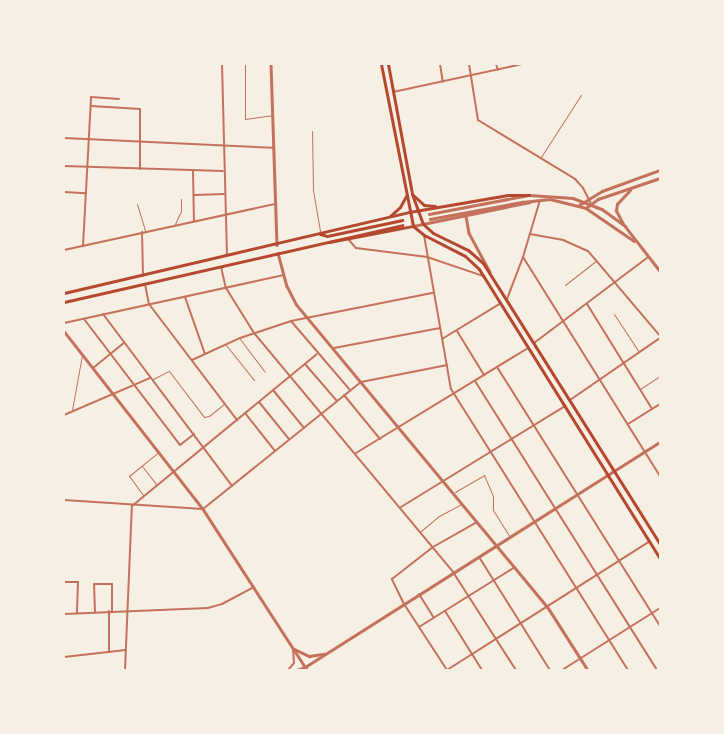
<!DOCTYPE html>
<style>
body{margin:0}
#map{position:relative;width:724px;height:734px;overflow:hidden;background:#f6efe4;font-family:"Varela Round",sans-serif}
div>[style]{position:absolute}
.service>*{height:1px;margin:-0.5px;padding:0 0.5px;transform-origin:0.5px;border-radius:0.5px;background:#c5725c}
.minor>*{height:2px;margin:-1px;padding:0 1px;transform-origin:1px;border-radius:1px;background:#c5725c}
.tertiary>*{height:2.5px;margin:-1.25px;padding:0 1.25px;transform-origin:1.25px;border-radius:1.25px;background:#c5725c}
.primary>*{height:3px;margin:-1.5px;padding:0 1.5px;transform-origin:1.5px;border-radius:1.5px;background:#b5482f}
span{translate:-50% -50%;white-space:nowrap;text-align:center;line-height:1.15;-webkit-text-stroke:4px #f6efe4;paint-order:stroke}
.frame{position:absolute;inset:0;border:65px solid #f6efe4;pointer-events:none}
</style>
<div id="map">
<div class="service">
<div style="left:245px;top:64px;width:55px;rotate:90deg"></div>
<div style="left:245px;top:119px;width:27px;rotate:-8deg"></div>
<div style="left:312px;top:131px;width:59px;rotate:89deg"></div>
<div style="left:313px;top:190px;width:42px;rotate:80.3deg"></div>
<div style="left:541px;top:157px;width:74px;rotate:-57.2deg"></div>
<div style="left:137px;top:204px;width:28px;rotate:73deg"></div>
<div style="left:175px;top:224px;width:14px;rotate:-65deg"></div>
<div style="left:181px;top:211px;width:12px;rotate:-90deg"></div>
<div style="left:565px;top:285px;width:39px;rotate:-38deg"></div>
<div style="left:614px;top:314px;width:45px;rotate:56.7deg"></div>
<div style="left:240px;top:339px;width:41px;rotate:52.9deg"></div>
<div style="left:226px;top:345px;width:45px;rotate:51.3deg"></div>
<div style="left:153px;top:379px;width:18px;rotate:-27deg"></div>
<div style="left:169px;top:371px;width:58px;rotate:52.7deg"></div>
<div style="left:204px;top:417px;width:5px;rotate:-11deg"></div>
<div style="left:209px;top:416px;width:19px;rotate:-39deg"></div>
<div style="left:640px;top:389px;width:24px;rotate:-33deg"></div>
<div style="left:72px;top:410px;width:56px;rotate:-79.7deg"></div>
<div style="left:142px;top:466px;width:24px;rotate:52deg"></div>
<div style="left:455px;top:492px;width:34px;rotate:-30deg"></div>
<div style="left:484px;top:475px;width:23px;rotate:67deg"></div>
<div style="left:493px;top:496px;width:14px;rotate:90deg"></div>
<div style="left:493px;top:510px;width:31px;rotate:58deg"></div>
<div style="left:143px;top:495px;width:24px;rotate:-126deg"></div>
<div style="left:129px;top:476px;width:36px;rotate:-39deg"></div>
<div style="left:421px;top:531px;width:23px;rotate:-40deg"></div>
<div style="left:439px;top:516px;width:26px;rotate:-28deg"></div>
</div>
<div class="minor">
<div style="left:222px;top:64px;width:192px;rotate:88.5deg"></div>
<div style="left:440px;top:64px;width:18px;rotate:81deg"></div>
<div style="left:469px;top:64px;width:57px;rotate:80.9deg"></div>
<div style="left:478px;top:120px;width:114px;rotate:31.3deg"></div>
<div style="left:575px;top:179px;width:12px;rotate:48deg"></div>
<div style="left:583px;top:188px;width:18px;rotate:63deg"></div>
<div style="left:496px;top:64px;width:6px;rotate:72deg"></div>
<div style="left:393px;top:92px;width:133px;rotate:-12.2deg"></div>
<div style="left:91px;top:106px;width:49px;rotate:3.5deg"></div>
<div style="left:140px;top:109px;width:60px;rotate:90deg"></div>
<div style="left:64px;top:138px;width:209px;rotate:2.7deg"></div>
<div style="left:64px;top:166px;width:159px;rotate:1.8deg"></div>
<div style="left:193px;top:171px;width:50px;rotate:88.9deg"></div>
<div style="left:64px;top:192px;width:22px;rotate:3deg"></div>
<div style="left:194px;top:195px;width:30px;rotate:-2deg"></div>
<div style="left:142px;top:232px;width:44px;rotate:88.7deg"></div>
<div style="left:530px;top:234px;width:34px;rotate:10deg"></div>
<div style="left:563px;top:240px;width:27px;rotate:24deg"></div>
<div style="left:588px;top:251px;width:111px;rotate:49.7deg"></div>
<div style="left:424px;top:235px;width:156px;rotate:80.1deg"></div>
<div style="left:451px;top:389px;width:332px;rotate:57.8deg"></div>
<div style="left:349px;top:240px;width:11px;rotate:49deg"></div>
<div style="left:356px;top:248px;width:72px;rotate:7.2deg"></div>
<div style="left:427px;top:257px;width:59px;rotate:18.7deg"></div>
<div style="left:83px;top:246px;width:149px;rotate:-86.9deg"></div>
<div style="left:91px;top:97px;width:28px;rotate:4deg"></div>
<div style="left:64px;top:250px;width:216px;rotate:-12.3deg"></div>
<div style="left:523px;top:257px;width:258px;rotate:58deg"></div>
<div style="left:221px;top:267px;width:22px;rotate:77deg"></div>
<div style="left:226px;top:288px;width:53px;rotate:58.1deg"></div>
<div style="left:254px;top:333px;width:311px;rotate:50.2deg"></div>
<div style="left:453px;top:572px;width:117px;rotate:57.3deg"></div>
<div style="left:145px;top:284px;width:20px;rotate:79deg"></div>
<div style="left:149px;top:304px;width:146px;rotate:52.8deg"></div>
<div style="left:185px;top:297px;width:60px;rotate:70.7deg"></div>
<div style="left:507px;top:299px;width:45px;rotate:-69.1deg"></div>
<div style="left:523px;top:257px;width:59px;rotate:-73.4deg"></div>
<div style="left:587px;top:304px;width:123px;rotate:58.2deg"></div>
<div style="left:103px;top:314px;width:215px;rotate:53.1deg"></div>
<div style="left:84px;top:319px;width:158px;rotate:52.7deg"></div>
<div style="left:180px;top:445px;width:18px;rotate:-38deg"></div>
<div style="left:291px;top:321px;width:91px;rotate:49.5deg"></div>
<div style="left:64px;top:323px;width:225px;rotate:-12.3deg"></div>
<div style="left:457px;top:331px;width:52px;rotate:58.5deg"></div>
<div style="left:442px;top:339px;width:69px;rotate:-31.4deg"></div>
<div style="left:534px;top:343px;width:143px;rotate:-37deg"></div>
<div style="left:334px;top:348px;width:108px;rotate:-10.7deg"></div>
<div style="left:192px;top:360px;width:53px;rotate:-24.6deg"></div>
<div style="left:240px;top:338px;width:54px;rotate:-18.4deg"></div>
<div style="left:291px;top:321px;width:145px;rotate:-11.2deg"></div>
<div style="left:305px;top:364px;width:49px;rotate:49.1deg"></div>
<div style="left:497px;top:367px;width:306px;rotate:57.8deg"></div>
<div style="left:93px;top:368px;width:40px;rotate:-39deg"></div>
<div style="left:475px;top:381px;width:342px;rotate:57.8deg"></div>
<div style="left:273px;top:390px;width:49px;rotate:50.8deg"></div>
<div style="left:344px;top:395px;width:57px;rotate:50.7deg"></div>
<div style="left:570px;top:400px;width:109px;rotate:-34.6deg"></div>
<div style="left:259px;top:402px;width:48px;rotate:51deg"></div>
<div style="left:245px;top:413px;width:48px;rotate:51.7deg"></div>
<div style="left:64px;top:415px;width:94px;rotate:-23.3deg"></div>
<div style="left:628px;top:424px;width:38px;rotate:-32deg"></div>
<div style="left:356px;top:453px;width:202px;rotate:-31.4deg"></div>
<div style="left:64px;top:500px;width:139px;rotate:3.7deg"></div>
<div style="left:203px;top:509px;width:203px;rotate:-38.8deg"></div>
<div style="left:361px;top:382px;width:88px;rotate:-11.2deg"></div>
<div style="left:401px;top:507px;width:193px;rotate:-31.6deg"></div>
<div style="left:479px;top:557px;width:133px;rotate:57.9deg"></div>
<div style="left:64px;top:582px;width:14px"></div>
<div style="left:78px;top:582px;width:31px;rotate:92deg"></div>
<div style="left:419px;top:594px;width:28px;rotate:58deg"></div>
<div style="left:445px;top:611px;width:70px;rotate:57.9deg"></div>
<div style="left:95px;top:612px;width:28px;rotate:-92deg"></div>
<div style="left:94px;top:584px;width:18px"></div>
<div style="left:112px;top:584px;width:27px;rotate:90deg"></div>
<div style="left:64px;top:614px;width:144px;rotate:-2.4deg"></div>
<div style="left:208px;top:608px;width:15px;rotate:-16deg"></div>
<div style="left:222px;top:604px;width:36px;rotate:-28deg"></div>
<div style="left:419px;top:627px;width:113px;rotate:-32deg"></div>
<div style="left:109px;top:652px;width:41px;rotate:-90deg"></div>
<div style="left:64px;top:657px;width:62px;rotate:-6.4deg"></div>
<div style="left:125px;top:670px;width:164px;rotate:-87.6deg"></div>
<div style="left:132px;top:506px;width:239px;rotate:-39.4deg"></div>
<div style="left:288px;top:670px;width:9px;rotate:-49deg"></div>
<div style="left:294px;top:663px;width:14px;rotate:-94deg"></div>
<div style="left:447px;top:670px;width:239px;rotate:-32.4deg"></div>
<div style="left:447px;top:670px;width:79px;rotate:-123.1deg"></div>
<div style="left:404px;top:604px;width:28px;rotate:-116deg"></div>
<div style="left:392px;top:579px;width:52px;rotate:-38deg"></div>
<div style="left:433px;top:547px;width:51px;rotate:-29.6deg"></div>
<div style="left:562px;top:670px;width:116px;rotate:-32.3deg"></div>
</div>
<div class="tertiary">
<div style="left:271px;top:64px;width:181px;rotate:88.1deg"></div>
<div style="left:579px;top:205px;width:27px;rotate:-31deg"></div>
<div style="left:602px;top:191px;width:62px;rotate:-19.9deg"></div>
<div style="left:586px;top:208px;width:15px;rotate:-37deg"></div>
<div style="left:598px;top:199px;width:65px;rotate:-18.7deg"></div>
<div style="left:429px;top:214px;width:102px;rotate:-10.8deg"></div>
<div style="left:529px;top:195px;width:44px;rotate:3.9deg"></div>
<div style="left:573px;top:198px;width:31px;rotate:21deg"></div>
<div style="left:602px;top:209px;width:29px;rotate:36deg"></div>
<div style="left:625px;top:226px;width:57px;rotate:52.1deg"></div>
<div style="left:466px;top:216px;width:17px;rotate:80deg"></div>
<div style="left:469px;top:233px;width:44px;rotate:61.7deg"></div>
<div style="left:430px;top:219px;width:94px;rotate:-10.5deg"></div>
<div style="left:522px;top:202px;width:28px;rotate:-6deg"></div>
<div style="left:550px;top:199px;width:37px;rotate:14deg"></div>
<div style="left:586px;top:208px;width:58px;rotate:34.5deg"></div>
<div style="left:623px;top:224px;width:15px;rotate:-118deg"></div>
<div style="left:616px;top:211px;width:7px;rotate:-82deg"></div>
<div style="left:617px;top:204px;width:19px;rotate:-47deg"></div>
<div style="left:413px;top:226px;width:119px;rotate:-11.6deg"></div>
<div style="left:278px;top:253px;width:34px;rotate:75deg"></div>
<div style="left:287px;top:286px;width:20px;rotate:63deg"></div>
<div style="left:296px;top:304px;width:393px;rotate:50.3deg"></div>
<div style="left:547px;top:606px;width:76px;rotate:57.4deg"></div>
<div style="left:64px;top:331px;width:226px;rotate:52deg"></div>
<div style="left:203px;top:509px;width:192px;rotate:57.1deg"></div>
<div style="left:294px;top:649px;width:17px;rotate:25deg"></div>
<div style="left:309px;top:656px;width:15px;rotate:-8deg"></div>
<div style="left:297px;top:670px;width:9px;rotate:-21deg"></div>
<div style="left:305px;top:667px;width:420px;rotate:-32.4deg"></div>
</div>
<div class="primary">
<div style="left:381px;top:64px;width:165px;rotate:78.8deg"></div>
<div style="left:413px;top:226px;width:14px;rotate:39deg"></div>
<div style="left:424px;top:235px;width:46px;rotate:27.1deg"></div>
<div style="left:465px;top:256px;width:19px;rotate:43deg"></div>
<div style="left:479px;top:269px;width:342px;rotate:58deg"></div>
<div style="left:388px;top:64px;width:132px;rotate:79.5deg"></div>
<div style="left:412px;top:194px;width:32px;rotate:70deg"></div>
<div style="left:423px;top:224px;width:13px;rotate:42deg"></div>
<div style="left:433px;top:233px;width:39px;rotate:26deg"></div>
<div style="left:468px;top:250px;width:20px;rotate:41deg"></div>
<div style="left:483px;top:263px;width:332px;rotate:57.8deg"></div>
<div style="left:413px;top:195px;width:15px;rotate:42deg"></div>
<div style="left:424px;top:205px;width:11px;rotate:5deg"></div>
<div style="left:390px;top:216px;width:13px;rotate:-42deg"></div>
<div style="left:400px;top:207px;width:13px;rotate:-61deg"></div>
<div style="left:320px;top:234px;width:7px;rotate:16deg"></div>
<div style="left:327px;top:236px;width:77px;rotate:-12deg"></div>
<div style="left:329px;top:242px;width:86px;rotate:-10.8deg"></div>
<div style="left:64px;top:293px;width:354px;rotate:-13.2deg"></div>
<div style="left:409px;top:212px;width:99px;rotate:-9.8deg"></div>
<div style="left:507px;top:195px;width:22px"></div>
<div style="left:64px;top:302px;width:347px;rotate:-12.8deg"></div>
</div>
<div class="frame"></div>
</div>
